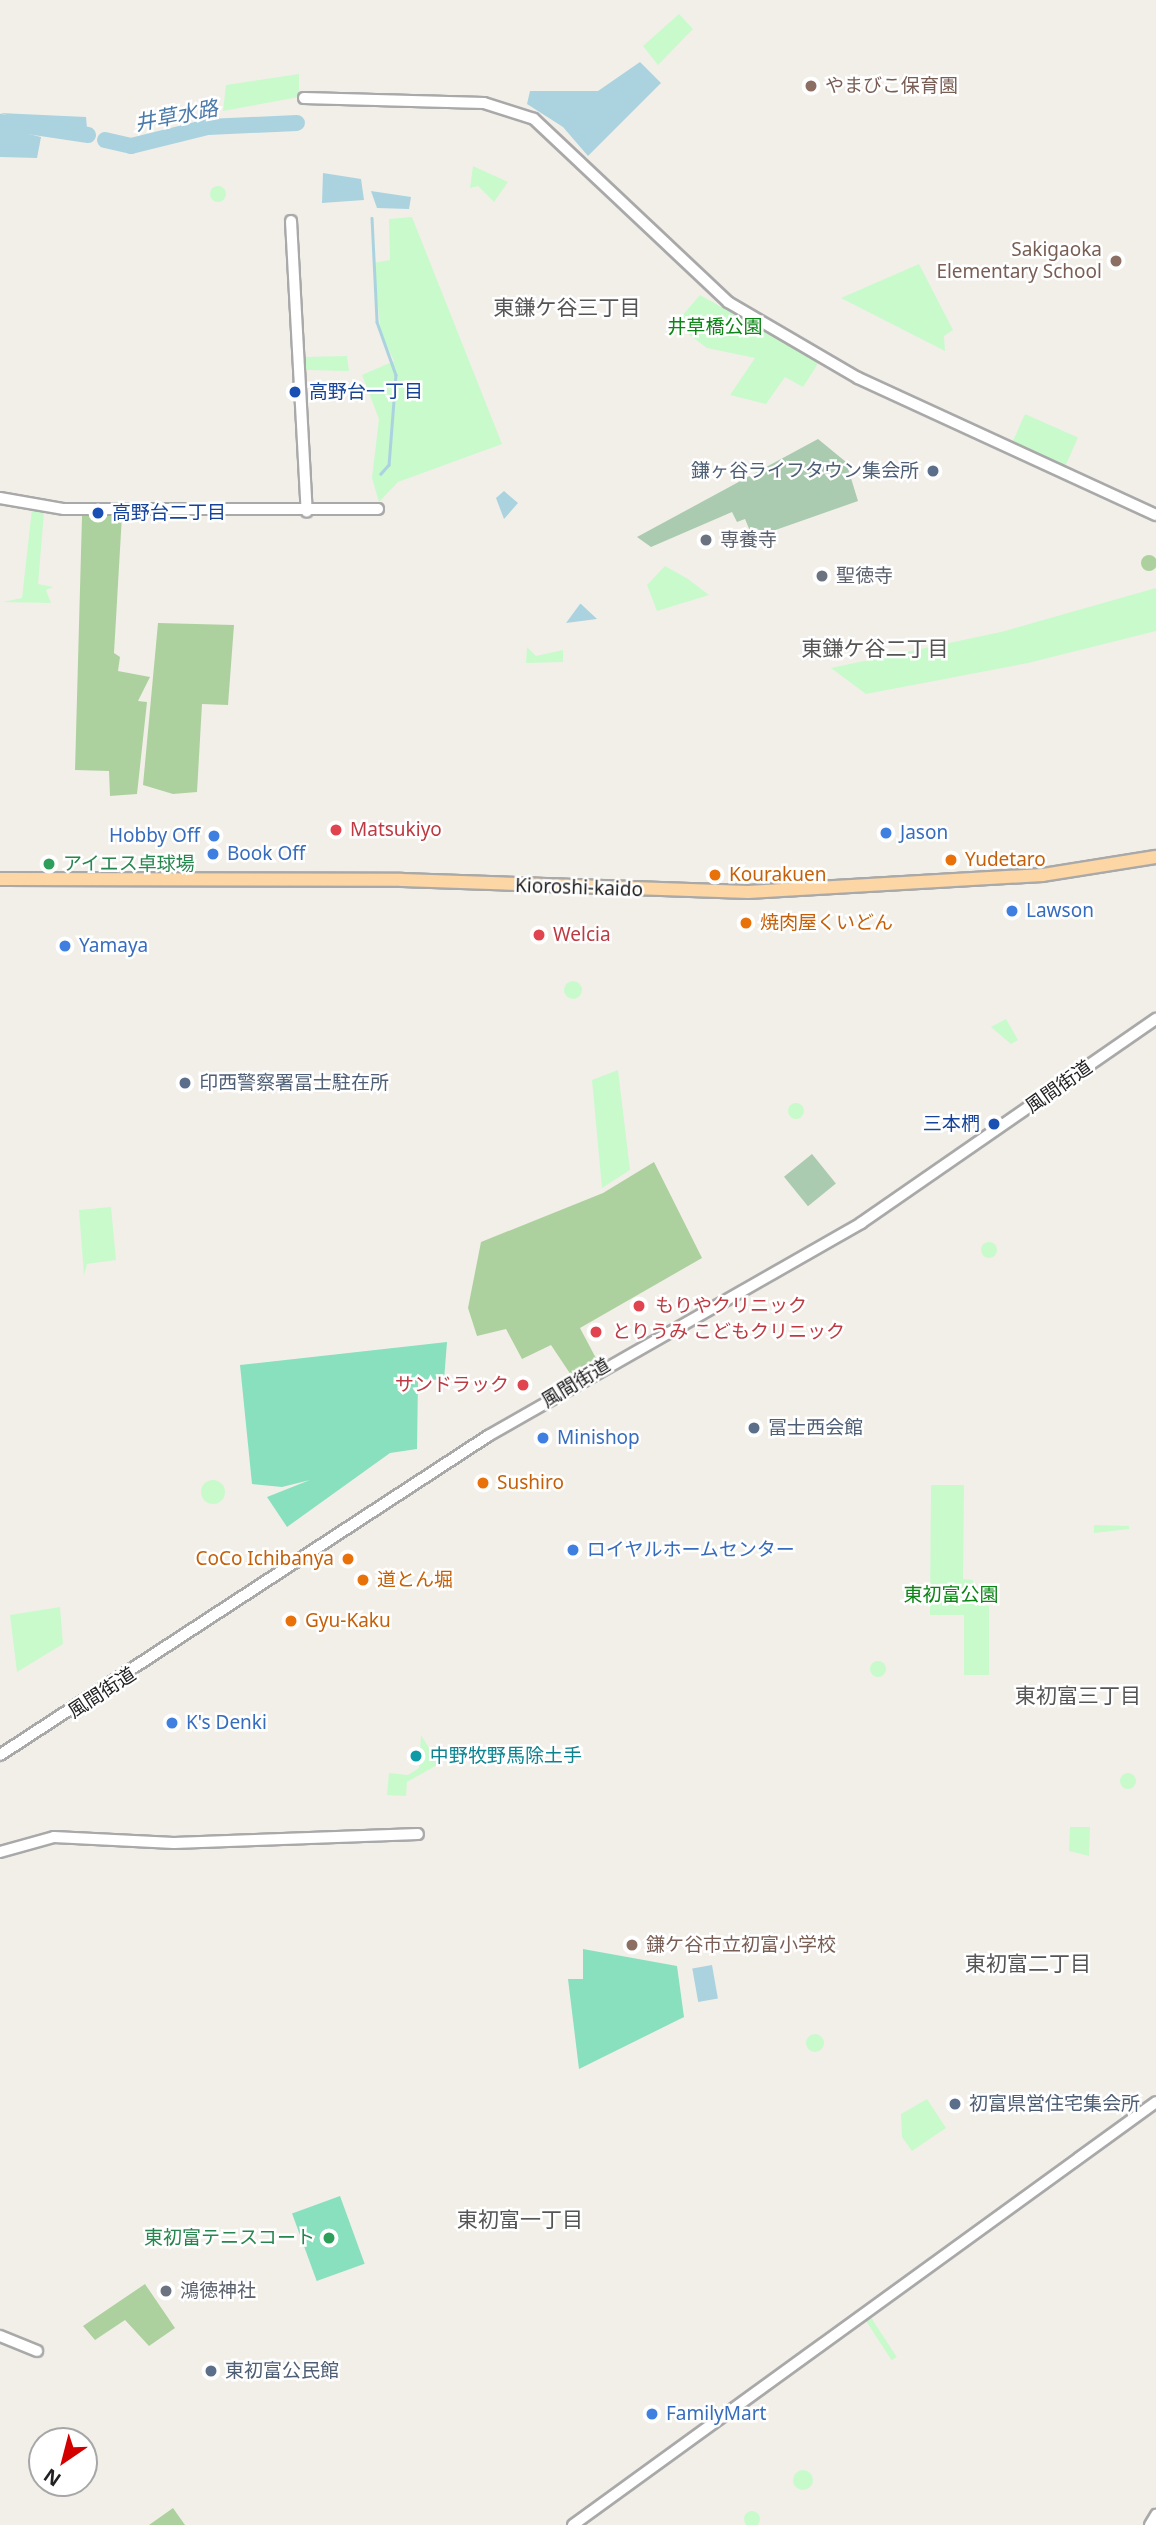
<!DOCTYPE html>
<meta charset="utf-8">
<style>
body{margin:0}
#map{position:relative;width:1156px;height:2525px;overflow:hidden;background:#f2efe9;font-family:"Noto Sans","Noto Sans JP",sans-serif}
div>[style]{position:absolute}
.forest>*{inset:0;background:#add19e}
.round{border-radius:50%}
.cemetery>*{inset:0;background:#aacbaf;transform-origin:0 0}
.park>*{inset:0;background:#c8facc;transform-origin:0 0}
.pitch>*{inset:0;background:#88e0be;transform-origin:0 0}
.water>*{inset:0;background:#aad3df;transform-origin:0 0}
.stream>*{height:2.5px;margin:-1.25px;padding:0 1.25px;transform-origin:1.25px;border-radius:1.25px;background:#aad3df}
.river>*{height:16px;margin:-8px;padding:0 8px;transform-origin:8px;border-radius:8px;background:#aad3df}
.roads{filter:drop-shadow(2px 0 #a9a9a9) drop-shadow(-2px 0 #a9a9a9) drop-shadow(0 2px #a9a9a9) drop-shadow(0 -2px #a9a9a9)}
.tertiary>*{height:10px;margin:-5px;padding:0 5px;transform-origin:5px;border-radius:5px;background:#fff}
.primary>*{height:12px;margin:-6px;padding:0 6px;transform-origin:6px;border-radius:6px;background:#fcd6a4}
.dots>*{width:19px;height:19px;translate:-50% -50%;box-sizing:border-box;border:4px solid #fff;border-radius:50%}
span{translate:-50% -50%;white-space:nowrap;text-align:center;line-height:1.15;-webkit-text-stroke:5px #fff;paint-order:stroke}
.education-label{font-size:19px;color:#785e54}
.left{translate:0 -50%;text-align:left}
.right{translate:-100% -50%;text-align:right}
.park-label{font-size:19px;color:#0c8416}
.transit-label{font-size:19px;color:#164399}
.service-label{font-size:19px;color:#4e5e75}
.worship-label{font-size:19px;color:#5b616d}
.health-label{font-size:19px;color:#be3a42}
.shop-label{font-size:19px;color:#366cbe}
.food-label{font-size:19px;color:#c56008}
.leisure-label{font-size:19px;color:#27864d}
.street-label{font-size:19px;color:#222}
.culture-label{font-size:19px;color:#0d838f}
.water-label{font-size:21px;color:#4a7aab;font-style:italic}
.neighbourhood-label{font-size:21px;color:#555}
.north{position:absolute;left:28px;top:2427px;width:70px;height:70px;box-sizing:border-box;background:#fff;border:2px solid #a7a7a7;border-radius:50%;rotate:215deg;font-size:19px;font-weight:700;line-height:28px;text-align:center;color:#222}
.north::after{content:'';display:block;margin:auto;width:24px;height:32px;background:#d40000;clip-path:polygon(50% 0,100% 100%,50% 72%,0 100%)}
</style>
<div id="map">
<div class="forest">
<div style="clip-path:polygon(122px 515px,114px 653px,120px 657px,118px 671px,150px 677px,138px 701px,147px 702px,137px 794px,110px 796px,109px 771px,75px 770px,82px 516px)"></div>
<div class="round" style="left:1141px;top:555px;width:16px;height:16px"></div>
<div style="clip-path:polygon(158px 623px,234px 625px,228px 705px,202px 704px,197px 792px,173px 794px,143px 785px)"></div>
<div style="clip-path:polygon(654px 1162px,702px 1258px,580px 1328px,598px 1362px,573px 1378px,551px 1345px,522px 1359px,506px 1329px,477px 1336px,468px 1308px,481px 1242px,603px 1193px)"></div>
<div style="clip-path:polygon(145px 2284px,175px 2328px,149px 2346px,125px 2320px,95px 2340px,83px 2326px)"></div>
<div style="clip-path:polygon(173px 2508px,185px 2525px,149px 2525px)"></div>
</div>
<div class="cemetery">
<div style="clip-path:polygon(818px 439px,846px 462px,858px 501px,753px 538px,745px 519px,737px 522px,732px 512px,651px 547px,637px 537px)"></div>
<div style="left:812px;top:1154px;width:38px;height:36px;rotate:51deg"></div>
</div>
<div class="park">
<div style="clip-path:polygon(679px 14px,693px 29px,658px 65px,643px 46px)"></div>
<div style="clip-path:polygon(299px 74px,299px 97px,223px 111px,226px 85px)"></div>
<div style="clip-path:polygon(473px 166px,508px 182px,494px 202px,478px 186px,470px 188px)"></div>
<div class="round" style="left:210px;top:186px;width:16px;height:16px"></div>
<div style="clip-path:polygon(412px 217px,502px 444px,398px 482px,379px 502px,372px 478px,379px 419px,362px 375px,394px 361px,381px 333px,373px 263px,390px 260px,389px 219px)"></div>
<div style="clip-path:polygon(919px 264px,953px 330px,944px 336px,945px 351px,841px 298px)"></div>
<div style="clip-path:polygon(700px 295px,819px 362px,803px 387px,785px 377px,766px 404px,730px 395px,755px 358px,707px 348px,675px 324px)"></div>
<div style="clip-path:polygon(347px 356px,349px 371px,305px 370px,305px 357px)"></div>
<div style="left:1025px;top:414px;width:58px;height:33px;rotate:24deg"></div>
<div style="clip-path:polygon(32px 509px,44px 512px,38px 584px,53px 587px,46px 590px,51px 603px,3px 602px,22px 598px)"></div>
<div style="clip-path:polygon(665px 566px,688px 579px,709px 595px,657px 611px,647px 585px)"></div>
<div style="clip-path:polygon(1156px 588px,1156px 631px,1028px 663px,866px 694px,831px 668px,1001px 632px)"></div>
<div style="clip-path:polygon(527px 647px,536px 656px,563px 650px,563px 662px,526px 663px)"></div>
<div class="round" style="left:564px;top:981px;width:18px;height:18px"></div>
<div style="clip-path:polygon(1006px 1019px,1018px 1040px,1011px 1044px,991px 1027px)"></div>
<div style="clip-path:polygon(618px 1070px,630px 1170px,602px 1188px,592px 1080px)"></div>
<div class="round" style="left:788px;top:1103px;width:16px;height:16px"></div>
<div style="clip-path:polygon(111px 1207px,116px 1260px,87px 1264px,84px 1275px,79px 1210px)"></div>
<div class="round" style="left:981px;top:1242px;width:16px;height:16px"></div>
<div class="round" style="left:201px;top:1480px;width:24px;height:24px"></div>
<div style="clip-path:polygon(931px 1485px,964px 1485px,963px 1579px,973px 1580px,973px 1605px,989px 1606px,989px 1675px,964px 1675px,964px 1615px,930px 1615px)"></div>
<div style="clip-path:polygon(1094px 1525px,1129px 1526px,1129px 1529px,1094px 1533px)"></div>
<div style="clip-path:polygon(60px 1607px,63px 1644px,17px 1672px,10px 1615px)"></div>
<div class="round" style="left:870px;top:1661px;width:16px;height:16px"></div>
<div style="clip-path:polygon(421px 1735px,439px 1764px,407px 1782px,406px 1796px,387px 1795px,389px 1773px,408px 1775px,419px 1768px)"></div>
<div class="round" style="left:1120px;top:1773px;width:16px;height:16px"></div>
<div style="clip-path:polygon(1070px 1827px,1090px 1827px,1089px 1856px,1069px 1851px)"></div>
<div class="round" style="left:806px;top:2034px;width:18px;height:18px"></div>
<div style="clip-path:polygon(927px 2099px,946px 2128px,912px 2151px,902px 2137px,901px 2114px)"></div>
<div style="left:870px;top:2316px;width:49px;height:6px;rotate:57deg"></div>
<div class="round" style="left:793px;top:2470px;width:20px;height:20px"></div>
<div class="round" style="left:744px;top:2511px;width:16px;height:16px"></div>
</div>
<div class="pitch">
<div style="clip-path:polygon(447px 1342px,444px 1380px,418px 1379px,417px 1449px,390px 1453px,287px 1527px,267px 1497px,310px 1480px,282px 1487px,252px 1484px,240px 1365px)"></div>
<div style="clip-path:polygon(583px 1949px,677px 1966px,684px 2017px,579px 2069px,568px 1979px,583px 1979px)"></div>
<div style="left:340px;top:2196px;width:72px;height:51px;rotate:70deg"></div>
</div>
<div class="water">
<div style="clip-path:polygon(640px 62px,661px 83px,588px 156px,563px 127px,527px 104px,530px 91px,598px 91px)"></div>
<div style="clip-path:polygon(0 113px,86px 117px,87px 128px,56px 129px)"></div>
<div style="clip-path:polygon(0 127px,41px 137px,37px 158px,0 157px)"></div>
<div style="clip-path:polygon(323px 173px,361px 179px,364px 200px,322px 203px)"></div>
<div style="clip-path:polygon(371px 191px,411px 197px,409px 209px,377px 208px)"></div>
<div style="clip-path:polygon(504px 491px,518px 503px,504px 519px,496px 498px)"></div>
<div style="clip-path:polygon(581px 604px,597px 619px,566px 623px,580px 604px)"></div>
<div style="left:712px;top:1965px;width:34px;height:20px;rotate:80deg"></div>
</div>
<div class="stream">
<div style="left:372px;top:218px;width:104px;rotate:87.2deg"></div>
<div style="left:377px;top:322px;width:56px;rotate:70.3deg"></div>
<div style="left:396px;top:375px;width:90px;rotate:94.4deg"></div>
<div style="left:389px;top:465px;width:12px;rotate:132deg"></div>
</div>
<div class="river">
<div style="left:0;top:122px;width:89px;rotate:8.4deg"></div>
<div style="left:105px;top:140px;width:27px;rotate:13deg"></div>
<div style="left:131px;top:146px;width:79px;rotate:-13.9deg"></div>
<div style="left:208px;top:127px;width:89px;rotate:-2.6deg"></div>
</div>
<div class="roads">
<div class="tertiary">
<div style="left:304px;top:98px;width:180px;rotate:1.6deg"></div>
<div style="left:484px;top:103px;width:52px;rotate:17.7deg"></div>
<div style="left:534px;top:119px;width:267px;rotate:43.3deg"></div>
<div style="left:728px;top:302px;width:151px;rotate:30.3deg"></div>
<div style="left:858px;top:378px;width:328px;rotate:24.7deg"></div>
<div style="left:291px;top:221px;width:291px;rotate:86.9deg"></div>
<div style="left:0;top:498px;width:65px;rotate:9.8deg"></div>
<div style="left:64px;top:509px;width:314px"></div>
<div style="left:0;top:1755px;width:583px;rotate:-33.17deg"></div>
<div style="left:488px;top:1436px;width:430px;rotate:-29.7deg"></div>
<div style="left:861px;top:1223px;width:359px;rotate:-34.7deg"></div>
<div style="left:0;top:1852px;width:56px;rotate:-15.5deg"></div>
<div style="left:54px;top:1837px;width:120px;rotate:2.9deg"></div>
<div style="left:174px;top:1843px;width:244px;rotate:-2.1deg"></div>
<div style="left:0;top:2336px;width:40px;rotate:22deg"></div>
<div style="left:573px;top:2525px;width:720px;rotate:-35.96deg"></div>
<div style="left:1150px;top:2525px;width:12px;rotate:-59deg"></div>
</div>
<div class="primary">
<div style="left:0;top:879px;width:402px;rotate:0.1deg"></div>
<div style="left:402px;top:880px;width:346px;rotate:2deg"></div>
<div style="left:748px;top:892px;width:295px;rotate:-3.3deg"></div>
<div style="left:1043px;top:875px;width:114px;rotate:-9.1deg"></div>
</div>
</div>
<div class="dots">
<div style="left:811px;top:86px;background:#8d6e63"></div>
<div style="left:1116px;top:261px;background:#8d6e63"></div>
<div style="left:295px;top:392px;background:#1a4fb4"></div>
<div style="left:933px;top:471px;background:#5c6f8a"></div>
<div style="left:98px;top:513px;background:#1a4fb4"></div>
<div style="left:706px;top:540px;background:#6b7280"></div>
<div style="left:822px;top:576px;background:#6b7280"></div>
<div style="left:336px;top:830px;background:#e0444e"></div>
<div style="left:886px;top:833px;background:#3f7fe0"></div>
<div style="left:214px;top:836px;background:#3f7fe0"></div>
<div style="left:213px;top:854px;background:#3f7fe0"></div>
<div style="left:951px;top:860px;background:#e8710a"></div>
<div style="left:49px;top:864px;background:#2e9e5b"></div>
<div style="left:715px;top:875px;background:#e8710a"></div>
<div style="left:1012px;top:911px;background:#3f7fe0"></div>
<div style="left:746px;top:923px;background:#e8710a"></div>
<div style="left:539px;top:935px;background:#e0444e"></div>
<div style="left:65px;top:946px;background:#3f7fe0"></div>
<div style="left:185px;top:1083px;background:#5c6f8a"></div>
<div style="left:994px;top:1124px;background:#1a4fb4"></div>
<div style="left:639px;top:1306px;background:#e0444e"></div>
<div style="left:596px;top:1332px;background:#e0444e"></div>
<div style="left:523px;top:1385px;background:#e0444e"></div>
<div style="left:754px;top:1428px;background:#5c6f8a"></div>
<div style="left:543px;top:1438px;background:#3f7fe0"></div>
<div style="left:483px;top:1483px;background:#e8710a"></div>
<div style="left:573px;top:1550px;background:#3f7fe0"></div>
<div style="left:348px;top:1559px;background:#e8710a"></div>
<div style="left:363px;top:1580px;background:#e8710a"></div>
<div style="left:291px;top:1621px;background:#e8710a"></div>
<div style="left:172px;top:1723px;background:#3f7fe0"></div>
<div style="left:416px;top:1756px;background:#0f9aa8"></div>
<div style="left:632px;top:1945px;background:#8d6e63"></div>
<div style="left:955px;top:2104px;background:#5c6f8a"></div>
<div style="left:329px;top:2238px;background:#2e9e5b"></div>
<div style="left:166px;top:2291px;background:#6b7280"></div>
<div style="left:211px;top:2371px;background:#5c6f8a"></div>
<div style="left:652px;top:2414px;background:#3f7fe0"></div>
</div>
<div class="education-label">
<span class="left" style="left:825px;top:86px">やまびこ保育園</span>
<span class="right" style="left:1102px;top:261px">Sakigaoka<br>Elementary School</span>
<span class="left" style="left:646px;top:1945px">鎌ケ谷市立初富小学校</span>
</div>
<div class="park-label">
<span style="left:715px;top:327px">井草橋公園</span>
<span style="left:951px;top:1595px">東初富公園</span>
</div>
<div class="transit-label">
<span class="left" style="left:309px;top:392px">高野台一丁目</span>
<span class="left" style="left:112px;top:513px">高野台二丁目</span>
<span class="right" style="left:980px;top:1124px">三本椚</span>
</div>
<div class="service-label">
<span class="right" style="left:919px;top:471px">鎌ヶ谷ライフタウン集会所</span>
<span class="left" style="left:199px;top:1083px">印西警察署冨士駐在所</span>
<span class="left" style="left:768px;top:1428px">冨士西会館</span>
<span class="left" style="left:969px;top:2104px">初富県営住宅集会所</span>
<span class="left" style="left:225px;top:2371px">東初富公民館</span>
</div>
<div class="worship-label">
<span class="left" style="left:720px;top:540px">専養寺</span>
<span class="left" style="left:836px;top:576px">聖徳寺</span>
<span class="left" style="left:180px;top:2291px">鴻徳神社</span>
</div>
<div class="health-label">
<span class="left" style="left:350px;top:830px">Matsukiyo</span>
<span class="left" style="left:553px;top:935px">Welcia</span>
<span class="left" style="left:655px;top:1306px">もりやクリニック</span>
<span class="left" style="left:612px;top:1332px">とりうみ こどもクリニック</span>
<span class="right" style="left:509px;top:1385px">サンドラック</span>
</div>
<div class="shop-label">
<span class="left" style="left:900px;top:833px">Jason</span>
<span class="right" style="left:200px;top:836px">Hobby Off</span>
<span class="left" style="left:227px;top:854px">Book Off</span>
<span class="left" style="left:1026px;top:911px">Lawson</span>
<span class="left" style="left:79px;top:946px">Yamaya</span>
<span class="left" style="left:557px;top:1438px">Minishop</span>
<span class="left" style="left:587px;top:1550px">ロイヤルホームセンター</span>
<span class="left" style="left:186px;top:1723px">K's Denki</span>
<span class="left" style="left:666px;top:2414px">FamilyMart</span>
</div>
<div class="food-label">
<span class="left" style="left:965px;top:860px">Yudetaro</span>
<span class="left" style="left:729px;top:875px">Kourakuen</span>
<span class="left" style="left:760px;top:923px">焼肉屋くいどん</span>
<span class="left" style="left:497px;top:1483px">Sushiro</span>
<span class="right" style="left:334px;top:1559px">CoCo Ichibanya</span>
<span class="left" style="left:377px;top:1580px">道とん堀</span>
<span class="left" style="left:305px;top:1621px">Gyu-Kaku</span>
</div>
<div class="leisure-label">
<span class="left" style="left:63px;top:864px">アイエス卓球場</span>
<span class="right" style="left:315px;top:2238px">東初富テニスコート</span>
</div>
<div class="street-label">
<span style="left:579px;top:888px;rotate:2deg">Kioroshi-kaido</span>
<span style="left:1059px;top:1087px;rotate:-35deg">風間街道</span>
<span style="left:576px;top:1383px;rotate:-31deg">風間街道</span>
<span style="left:102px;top:1693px;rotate:-33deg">風間街道</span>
</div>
<div class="culture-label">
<span class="left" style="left:430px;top:1756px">中野牧野馬除土手</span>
</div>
<div class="water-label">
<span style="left:176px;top:115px;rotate:-11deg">井草水路</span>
</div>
<div class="neighbourhood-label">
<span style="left:567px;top:307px">東鎌ケ谷三丁目</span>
<span style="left:875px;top:648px">東鎌ケ谷二丁目</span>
<span style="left:1078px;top:1695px">東初富三丁目</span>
<span style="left:1028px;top:1963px">東初富二丁目</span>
<span style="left:520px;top:2219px">東初富一丁目</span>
</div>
<div class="north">N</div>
</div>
